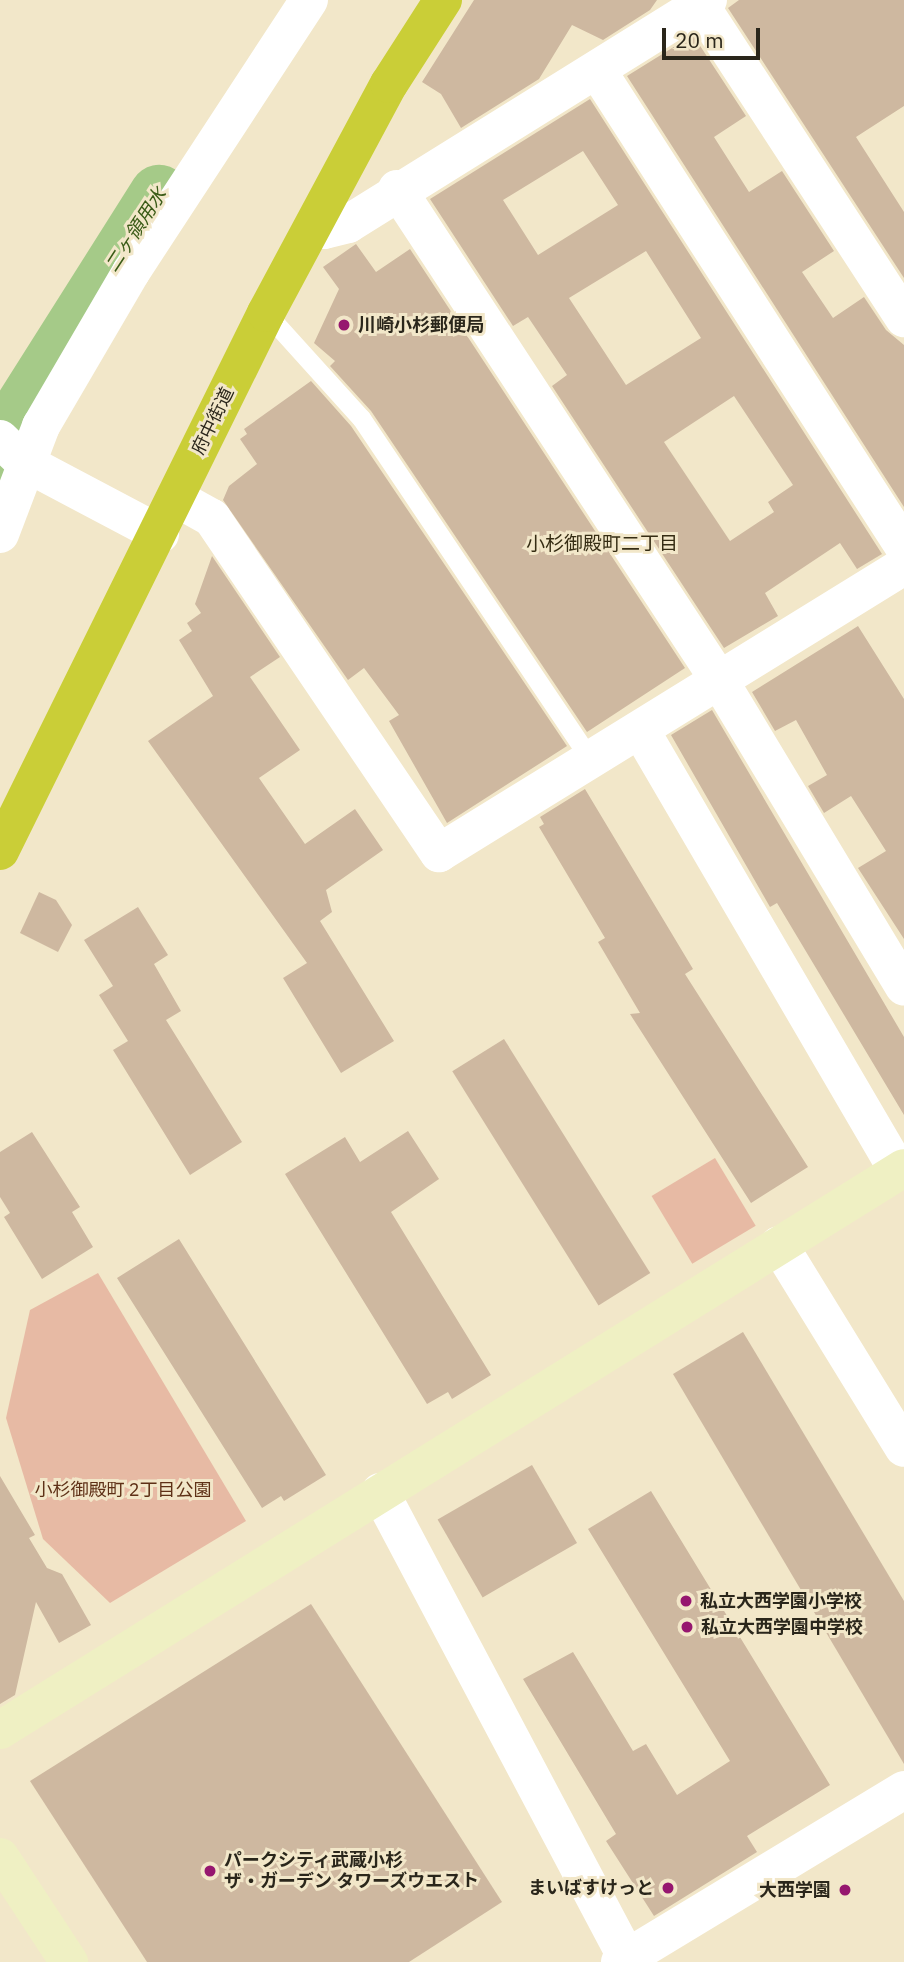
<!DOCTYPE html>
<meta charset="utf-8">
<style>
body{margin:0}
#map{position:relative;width:904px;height:1962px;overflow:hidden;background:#f2e7c9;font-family:"IBM Plex Sans","Noto Sans JP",sans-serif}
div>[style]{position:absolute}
.green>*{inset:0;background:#e7baa4;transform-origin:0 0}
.river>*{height:60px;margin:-30px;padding:0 30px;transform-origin:30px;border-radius:30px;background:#a5ca88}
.building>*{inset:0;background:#ceb8a0;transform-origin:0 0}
.lane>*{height:19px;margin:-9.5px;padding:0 9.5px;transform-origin:9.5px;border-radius:9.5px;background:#fff}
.street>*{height:38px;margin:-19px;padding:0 19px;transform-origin:19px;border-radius:19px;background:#fff}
.secondary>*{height:38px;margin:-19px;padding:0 19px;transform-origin:19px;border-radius:19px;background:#eff0c3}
.highway>*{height:38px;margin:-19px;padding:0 19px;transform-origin:19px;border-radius:19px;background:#cace37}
.dots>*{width:19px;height:19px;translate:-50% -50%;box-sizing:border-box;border:4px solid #f2e7c9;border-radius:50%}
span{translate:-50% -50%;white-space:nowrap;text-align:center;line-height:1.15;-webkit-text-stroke:6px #f2e7c9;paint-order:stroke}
.poi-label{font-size:18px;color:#2a261b;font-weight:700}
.left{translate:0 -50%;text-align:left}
.right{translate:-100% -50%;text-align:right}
.street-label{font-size:18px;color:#2a261b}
.park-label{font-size:18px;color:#5e3016}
.water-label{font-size:19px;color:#3a5b17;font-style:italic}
.neighbourhood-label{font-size:19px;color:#352c13}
.scale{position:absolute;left:662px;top:28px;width:98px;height:32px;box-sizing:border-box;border:4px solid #2a261b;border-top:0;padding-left:9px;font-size:21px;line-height:24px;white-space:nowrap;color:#2a261b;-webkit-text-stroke:5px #f2e7c9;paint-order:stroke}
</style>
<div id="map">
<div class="green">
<div style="left:715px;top:1158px;width:79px;height:74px;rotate:59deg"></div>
<div style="clip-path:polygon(98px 1273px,246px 1521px,110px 1603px,43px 1539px,6px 1418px,30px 1310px)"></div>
</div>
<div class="river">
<div style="left:0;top:468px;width:47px;rotate:-71.6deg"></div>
<div style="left:15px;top:423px;width:270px;rotate:-57.7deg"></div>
</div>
<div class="building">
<div style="clip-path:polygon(474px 0,657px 0,650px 10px,603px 40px,572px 25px,539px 79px,461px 128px,441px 94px,422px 82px)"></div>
<div style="clip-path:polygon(739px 0,904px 0,904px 106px,856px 137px,904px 212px,904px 278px,728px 8px)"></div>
<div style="clip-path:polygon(693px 35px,746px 116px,714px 137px,749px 192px,782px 171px,834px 251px,802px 272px,833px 318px,864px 297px,886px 330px,904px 345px,904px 507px,627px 76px)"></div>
<div style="clip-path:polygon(evenodd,590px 99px,882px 554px,857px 569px,840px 543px,765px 593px,778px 616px,724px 648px,552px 386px,567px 375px,528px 317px,513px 326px,430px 199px,590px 99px,583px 151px,618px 205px,538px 255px,503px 200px,583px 151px,590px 99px,646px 251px,701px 338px,626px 385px,569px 298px,646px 251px,590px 99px,734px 396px,793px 485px,768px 502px,774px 512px,730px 541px,664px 442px,734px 396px)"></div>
<div style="clip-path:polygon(356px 244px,376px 272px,410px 249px,685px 668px,587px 732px,371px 411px,330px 366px,335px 361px,314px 343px,339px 289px,323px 267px)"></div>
<div style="clip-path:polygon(311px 381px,351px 426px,567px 746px,447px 823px,389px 721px,399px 715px,364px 668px,348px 680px,223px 500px,229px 486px,257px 464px,240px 439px,247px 434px,244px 429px)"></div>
<div style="clip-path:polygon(212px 556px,280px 657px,250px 677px,300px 750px,259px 778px,305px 844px,355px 809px,383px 850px,326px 890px,332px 912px,320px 921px,394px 1041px,341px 1073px,283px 978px,307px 963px,148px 741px,213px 696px,179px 640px,192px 631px,187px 623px,201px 613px,195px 604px)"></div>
<div style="clip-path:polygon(858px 626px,904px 699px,904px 939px,858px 868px,886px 851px,851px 796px,824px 813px,808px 786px,827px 775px,796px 720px,775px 731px,752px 692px)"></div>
<div style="clip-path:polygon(712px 710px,904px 1037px,904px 1115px,777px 903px,770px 907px,671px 735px)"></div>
<div style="clip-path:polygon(585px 789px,693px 969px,685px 974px,808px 1167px,751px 1203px,630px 1014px,640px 1013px,598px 942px,605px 938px,539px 827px,544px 824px,540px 817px)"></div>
<div style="clip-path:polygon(39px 892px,56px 900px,72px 925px,58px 952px,20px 933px)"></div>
<div style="clip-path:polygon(138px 907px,168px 955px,154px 964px,181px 1011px,166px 1020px,242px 1142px,190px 1175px,113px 1050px,128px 1041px,99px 995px,113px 986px,84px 940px)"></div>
<div style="left:504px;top:1039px;width:276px;height:61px;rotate:58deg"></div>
<div style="clip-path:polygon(408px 1131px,439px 1179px,391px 1212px,491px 1375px,452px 1399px,448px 1392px,427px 1404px,285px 1174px,345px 1137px,360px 1162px)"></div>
<div style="clip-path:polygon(32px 1132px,80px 1207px,72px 1212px,93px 1247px,42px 1279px,4px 1217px,10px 1213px,0 1197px,0 1152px)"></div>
<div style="clip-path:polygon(179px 1239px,326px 1475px,284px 1501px,281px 1496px,262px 1508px,117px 1278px)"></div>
<div style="clip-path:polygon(743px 1332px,904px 1601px,904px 1764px,673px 1374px)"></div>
<div style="left:532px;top:1465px;width:90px;height:109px;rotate:60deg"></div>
<div style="clip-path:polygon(0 1476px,35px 1535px,29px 1538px,47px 1568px,62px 1574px,91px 1625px,59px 1643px,36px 1602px,15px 1695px,0 1704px)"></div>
<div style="clip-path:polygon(651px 1491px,830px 1785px,747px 1836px,757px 1852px,654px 1916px,606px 1841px,616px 1834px,523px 1679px,573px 1652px,633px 1751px,646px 1744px,677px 1795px,730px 1761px,588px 1529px)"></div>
<div style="clip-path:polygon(311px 1604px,502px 1902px,409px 1962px,147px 1962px,30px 1781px)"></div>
</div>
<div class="lane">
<div style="left:266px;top:313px;width:142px;rotate:47.9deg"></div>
<div style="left:361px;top:418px;width:412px;rotate:56.1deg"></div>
</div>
<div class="street">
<div style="left:700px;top:5px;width:374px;rotate:56.9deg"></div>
<div style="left:597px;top:70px;width:567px;rotate:57.23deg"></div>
<div style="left:397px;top:189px;width:587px;rotate:56.74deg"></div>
<div style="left:719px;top:680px;width:358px;rotate:58.9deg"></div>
<div style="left:314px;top:225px;width:11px;rotate:27deg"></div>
<div style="left:324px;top:230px;width:25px;rotate:-14deg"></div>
<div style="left:348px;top:224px;width:424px;rotate:-31.9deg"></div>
<div style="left:0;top:439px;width:33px;rotate:44deg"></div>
<div style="left:24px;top:462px;width:154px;rotate:27.9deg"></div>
<div style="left:176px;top:498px;width:41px;rotate:29.1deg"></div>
<div style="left:212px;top:518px;width:405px;rotate:55.9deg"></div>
<div style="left:439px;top:853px;width:546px;rotate:-31.68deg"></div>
<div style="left:0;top:534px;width:116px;rotate:-69.2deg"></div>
<div style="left:41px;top:426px;width:178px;rotate:-59.7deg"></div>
<div style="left:131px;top:272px;width:325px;rotate:-56.8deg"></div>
<div style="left:641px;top:731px;width:510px;rotate:59.71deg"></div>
<div style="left:779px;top:1245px;width:238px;rotate:58.4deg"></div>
<div style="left:380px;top:1492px;width:532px;rotate:62.09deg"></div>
<div style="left:620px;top:1962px;width:332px;rotate:-31.2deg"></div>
</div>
<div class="secondary">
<div style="left:0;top:1730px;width:1064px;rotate:-31.87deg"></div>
<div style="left:0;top:1857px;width:126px;rotate:56.7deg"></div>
</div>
<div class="highway">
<div style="left:0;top:851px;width:600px;rotate:-63.69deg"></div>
<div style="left:266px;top:313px;width:260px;rotate:-61.8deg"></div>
<div style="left:389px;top:84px;width:100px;rotate:-57.3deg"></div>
</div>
<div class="dots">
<div style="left:344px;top:325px;background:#96176f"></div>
<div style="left:686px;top:1601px;background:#96176f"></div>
<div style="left:687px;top:1627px;background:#96176f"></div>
<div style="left:210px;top:1871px;background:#96176f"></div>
<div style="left:668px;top:1888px;background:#96176f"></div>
<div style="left:845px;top:1890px;background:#96176f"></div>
</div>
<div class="poi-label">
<span class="left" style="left:358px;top:325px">川崎小杉郵便局</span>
<span class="left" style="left:700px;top:1601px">私立大西学園小学校</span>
<span class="left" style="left:701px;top:1627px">私立大西学園中学校</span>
<span class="left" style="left:224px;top:1871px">パークシティ武蔵小杉<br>ザ・ガーデン タワーズウエスト</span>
<span class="right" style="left:654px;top:1888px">まいばすけっと</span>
<span class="right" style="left:831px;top:1890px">大西学園</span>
</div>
<div class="street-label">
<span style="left:213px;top:421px;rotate:-64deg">府中街道</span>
</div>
<div class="park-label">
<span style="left:123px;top:1490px">小杉御殿町 2丁目公園</span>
</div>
<div class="water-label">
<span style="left:136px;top:230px;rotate:-57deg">二ヶ領用水</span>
</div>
<div class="neighbourhood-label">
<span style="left:602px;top:544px">小杉御殿町二丁目</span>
</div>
<div class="scale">20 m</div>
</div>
